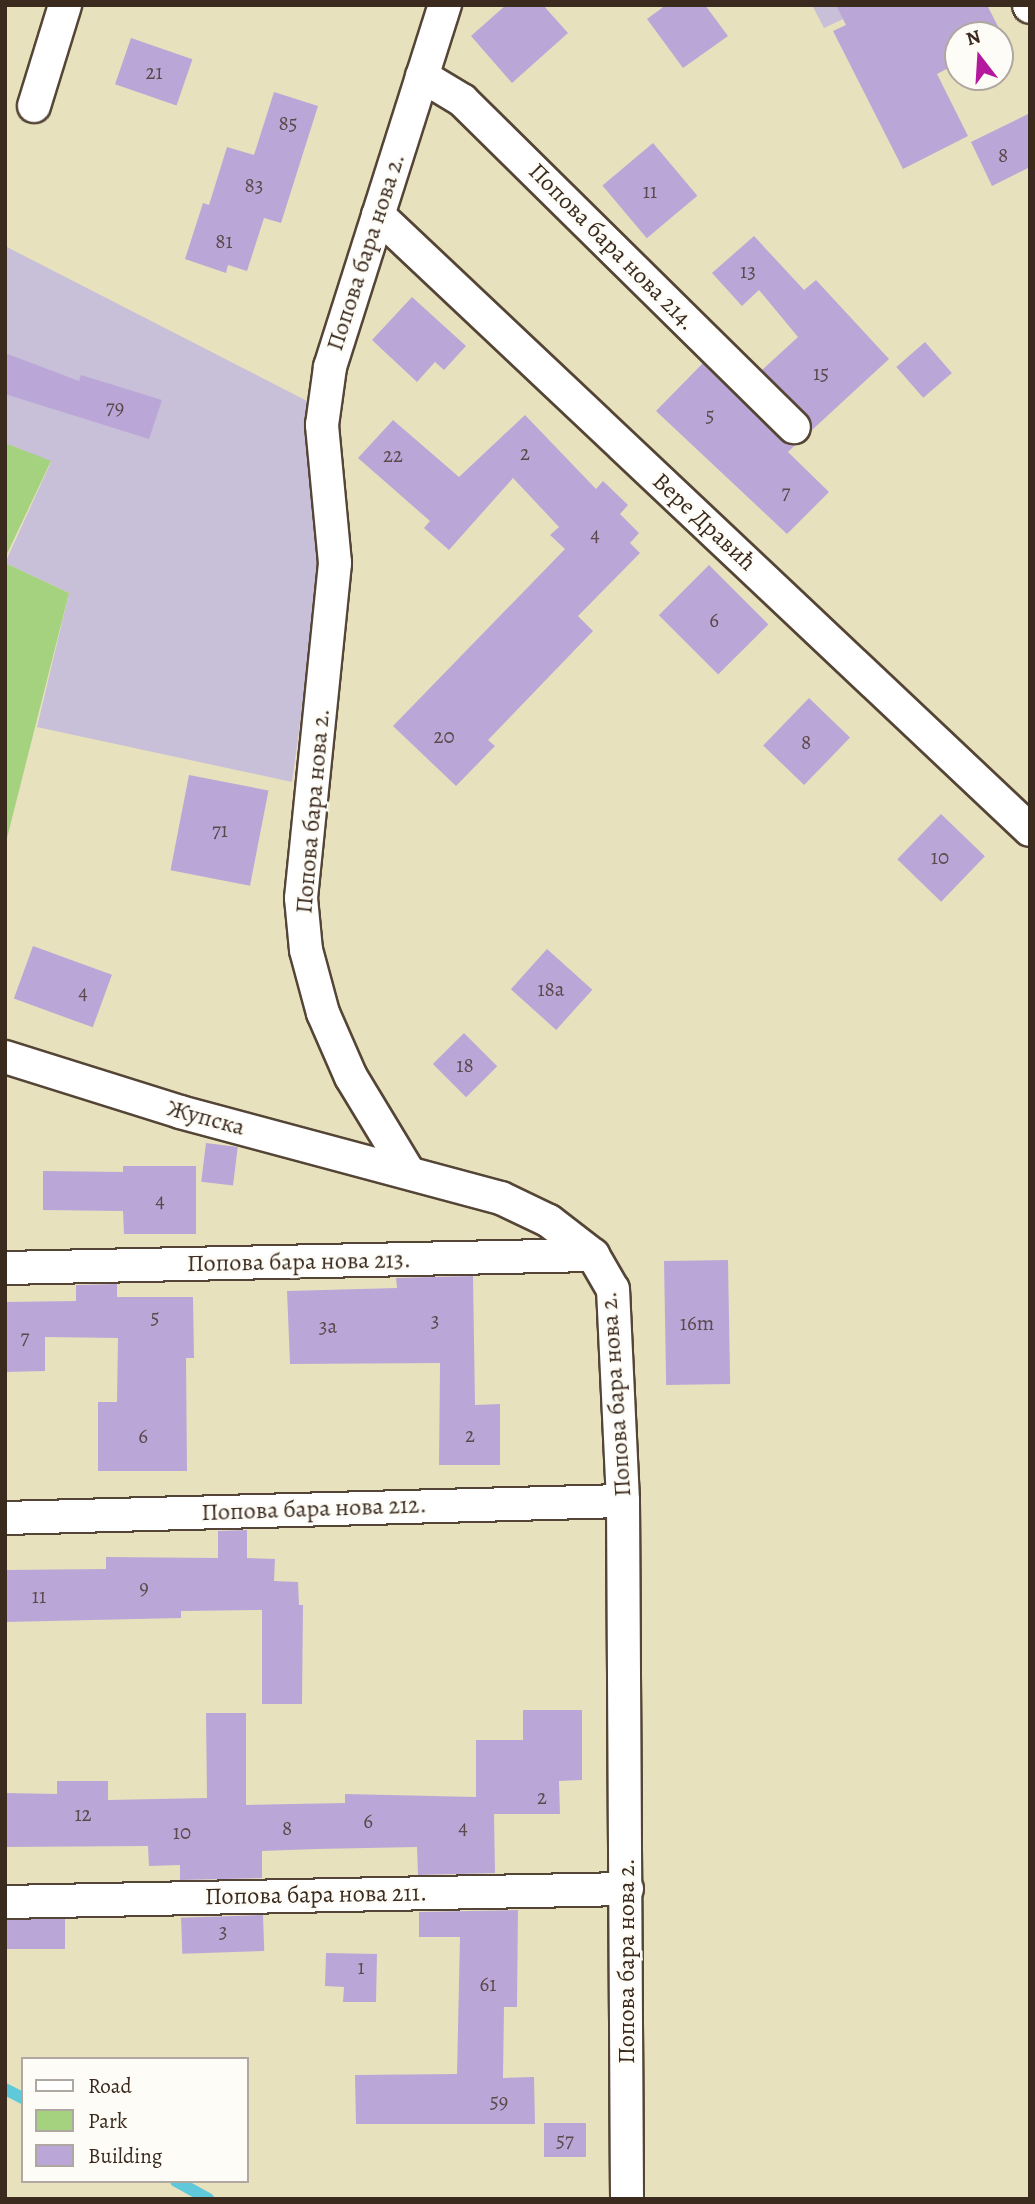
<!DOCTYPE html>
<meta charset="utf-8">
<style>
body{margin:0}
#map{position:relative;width:1035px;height:2204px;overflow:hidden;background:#e8e1be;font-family:Alegreya,serif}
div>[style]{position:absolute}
.industrial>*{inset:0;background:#c8bfd8}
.green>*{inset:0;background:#a4d27f}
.stream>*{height:12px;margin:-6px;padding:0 6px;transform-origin:6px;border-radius:6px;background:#5fc9da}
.building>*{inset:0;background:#bba7d7;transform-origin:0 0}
.roads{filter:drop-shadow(2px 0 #554536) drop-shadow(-2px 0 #554536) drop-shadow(0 2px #554536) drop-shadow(0 -2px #554536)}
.street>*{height:32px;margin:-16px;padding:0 16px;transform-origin:16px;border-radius:16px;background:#fff}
span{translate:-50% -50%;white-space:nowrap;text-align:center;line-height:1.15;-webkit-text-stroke:5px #fdfcf7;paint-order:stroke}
.number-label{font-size:21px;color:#5b494c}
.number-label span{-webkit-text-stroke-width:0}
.street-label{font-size:24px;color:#3b2a1e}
.frame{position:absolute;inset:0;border:7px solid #3b2a1e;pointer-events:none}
.legend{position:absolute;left:21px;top:2057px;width:228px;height:126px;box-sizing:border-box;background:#fdfcf7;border:2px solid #afa8a0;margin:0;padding:9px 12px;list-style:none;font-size:21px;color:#3b2a1e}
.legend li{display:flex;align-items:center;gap:14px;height:35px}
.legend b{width:35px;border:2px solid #afa8a0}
.north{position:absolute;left:944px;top:21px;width:70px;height:70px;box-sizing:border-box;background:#fdfcf7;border:2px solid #afa8a0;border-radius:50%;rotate:343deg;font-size:19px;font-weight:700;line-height:28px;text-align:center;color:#3b2a1e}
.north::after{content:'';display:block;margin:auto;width:24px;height:32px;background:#b5179e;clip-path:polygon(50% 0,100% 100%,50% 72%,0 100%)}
</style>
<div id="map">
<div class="industrial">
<div style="clip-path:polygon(812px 5px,873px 5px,824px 28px)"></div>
<div style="clip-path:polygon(5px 246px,313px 404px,318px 518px,316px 607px,292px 782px,37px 727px,69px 593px,5px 563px,51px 462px,5px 443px)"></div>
</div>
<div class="green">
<div style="clip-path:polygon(5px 443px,51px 461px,5px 558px)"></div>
<div style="clip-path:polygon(5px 563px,69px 593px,5px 846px)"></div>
</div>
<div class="stream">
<div style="left:5px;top:2089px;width:20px;rotate:27deg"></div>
<div style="left:176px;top:2181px;width:37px;rotate:29deg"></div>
</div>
<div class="building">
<div style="clip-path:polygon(506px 5px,543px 5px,568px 33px,512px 83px,471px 36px)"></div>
<div style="clip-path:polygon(666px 5px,705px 5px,728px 36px,683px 68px,647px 19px)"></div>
<div style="clip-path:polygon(836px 5px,987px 5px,1005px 40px,1000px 42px,1000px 35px,958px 35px,958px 63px,937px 74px,968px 136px,903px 169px,833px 31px,846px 25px)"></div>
<div style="left:131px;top:38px;width:65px;height:49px;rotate:19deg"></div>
<div style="clip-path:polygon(274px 92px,318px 106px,281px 223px,264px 218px,247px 271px,228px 265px,226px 273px,185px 259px,203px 203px,209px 205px,227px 147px,254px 155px)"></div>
<div style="clip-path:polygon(1030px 113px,1030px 167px,992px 186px,971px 142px)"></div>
<div style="left:653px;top:143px;width:69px;height:66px;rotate:50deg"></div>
<div style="clip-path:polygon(754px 236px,804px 290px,816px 280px,889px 359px,812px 430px,807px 414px,762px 370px,798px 337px,759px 290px,742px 306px,712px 273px)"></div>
<div style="clip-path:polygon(412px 297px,466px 346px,444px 370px,435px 362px,417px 382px,372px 340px)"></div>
<div style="left:925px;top:342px;width:41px;height:38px;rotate:49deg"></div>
<div style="clip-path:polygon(5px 353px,79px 381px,81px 375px,162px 400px,149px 439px,5px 394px)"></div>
<div style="clip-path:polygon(703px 363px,781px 440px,795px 445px,788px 452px,829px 492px,787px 534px,656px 411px)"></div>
<div style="clip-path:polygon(525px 415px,596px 489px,603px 481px,628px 505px,620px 514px,639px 533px,630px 543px,640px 553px,578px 616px,593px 631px,488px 740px,495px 746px,456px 786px,393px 726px,565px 549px,550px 535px,559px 527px,513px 478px,449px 550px,424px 528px,430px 521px,358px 458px,393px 420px,459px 477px)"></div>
<div style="left:709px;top:565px;width:84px;height:71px;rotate:45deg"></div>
<div style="left:809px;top:698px;width:57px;height:66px;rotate:44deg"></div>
<div style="left:189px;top:775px;width:81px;height:97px;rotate:11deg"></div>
<div style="left:941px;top:814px;width:61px;height:63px;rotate:44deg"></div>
<div style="left:33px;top:946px;width:84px;height:56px;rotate:20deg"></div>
<div style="left:547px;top:949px;width:61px;height:54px;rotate:42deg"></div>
<div style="left:464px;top:1033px;width:47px;height:44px;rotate:45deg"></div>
<div style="left:206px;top:1143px;width:32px;height:39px;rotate:7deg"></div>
<div style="clip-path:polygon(123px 1166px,196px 1166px,196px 1234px,124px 1234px,123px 1211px,43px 1210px,43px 1171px,123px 1172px)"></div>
<div style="left:728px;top:1260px;width:124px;height:64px;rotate:89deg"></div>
<div style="clip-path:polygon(473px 1276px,475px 1405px,500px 1404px,500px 1465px,439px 1465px,440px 1363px,290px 1364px,287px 1291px,397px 1288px,396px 1278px)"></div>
<div style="clip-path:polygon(117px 1284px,117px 1297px,193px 1297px,194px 1358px,186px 1358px,187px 1471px,98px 1471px,98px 1402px,117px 1402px,118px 1338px,45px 1337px,45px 1371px,5px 1372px,5px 1302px,76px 1301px,76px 1285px)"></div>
<div style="clip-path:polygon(247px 1530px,247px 1558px,275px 1559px,274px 1581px,298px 1582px,299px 1605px,303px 1605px,302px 1704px,262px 1704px,262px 1610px,181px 1611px,181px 1618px,5px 1622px,5px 1570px,106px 1569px,106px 1557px,218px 1558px,218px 1531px)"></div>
<div style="clip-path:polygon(523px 1710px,582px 1710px,582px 1780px,559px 1781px,560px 1814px,494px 1814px,495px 1873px,418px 1875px,417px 1847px,316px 1849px,262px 1851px,262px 1878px,180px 1880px,180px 1865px,149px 1866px,148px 1846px,5px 1847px,5px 1793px,57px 1794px,57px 1781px,108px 1781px,108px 1800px,207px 1798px,206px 1713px,246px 1713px,246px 1805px,345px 1803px,345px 1794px,476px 1797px,476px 1740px,523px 1740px)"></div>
<div style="clip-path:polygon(518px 1910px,517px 2007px,504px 2007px,503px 2078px,534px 2077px,535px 2124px,356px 2124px,355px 2075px,457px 2074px,460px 1937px,419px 1937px,419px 1912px)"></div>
<div style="left:263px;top:1915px;width:36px;height:82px;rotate:88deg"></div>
<div style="left:65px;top:1919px;width:30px;height:60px;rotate:90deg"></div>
<div style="clip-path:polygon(326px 1953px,377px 1954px,376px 2002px,343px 2002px,344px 1987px,325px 1986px)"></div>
<div style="left:544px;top:2123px;width:42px;height:34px"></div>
</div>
<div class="roads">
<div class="street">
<div style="left:1029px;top:5px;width:2px;rotate:63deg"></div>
<div style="left:422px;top:76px;width:47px;rotate:31deg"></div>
<div style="left:462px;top:100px;width:466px;rotate:44.6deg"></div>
<div style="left:34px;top:106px;width:106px;rotate:-72.9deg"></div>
<div style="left:378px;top:215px;width:896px;rotate:43.33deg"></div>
<div style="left:5px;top:1057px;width:183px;rotate:17.4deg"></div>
<div style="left:180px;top:1112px;width:332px;rotate:15deg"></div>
<div style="left:501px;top:1198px;width:53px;rotate:25.6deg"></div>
<div style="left:549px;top:1221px;width:56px;rotate:37.7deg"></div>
<div style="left:593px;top:1255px;width:39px;rotate:60deg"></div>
<div style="left:613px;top:1289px;width:212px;rotate:87.3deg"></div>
<div style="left:623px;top:1501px;width:698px;rotate:89.67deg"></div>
<div style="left:408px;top:1171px;width:110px;rotate:-121.2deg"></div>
<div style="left:351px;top:1077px;width:70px;rotate:-113.6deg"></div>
<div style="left:323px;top:1013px;width:65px;rotate:-105.1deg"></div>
<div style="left:306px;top:950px;width:52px;rotate:-95.5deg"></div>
<div style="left:301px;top:898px;width:337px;rotate:-84.2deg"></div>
<div style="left:335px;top:563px;width:139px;rotate:-95.4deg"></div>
<div style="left:322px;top:425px;width:59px;rotate:-82.1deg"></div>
<div style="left:330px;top:367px;width:380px;rotate:-72.4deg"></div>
<div style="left:5px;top:1268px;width:588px;rotate:-1.27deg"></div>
<div style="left:5px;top:1518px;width:618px;rotate:-1.58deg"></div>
<div style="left:5px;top:1902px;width:622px;rotate:-1.2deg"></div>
</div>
</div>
<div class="number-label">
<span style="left:154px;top:72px">21</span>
<span style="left:288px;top:123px">85</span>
<span style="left:1003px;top:155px">8</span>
<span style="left:254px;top:185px">83</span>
<span style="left:650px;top:191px">11</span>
<span style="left:224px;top:241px">81</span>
<span style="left:748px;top:271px">13</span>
<span style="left:821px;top:373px">15</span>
<span style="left:115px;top:407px">79</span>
<span style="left:710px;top:415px">5</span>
<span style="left:525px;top:453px">2</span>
<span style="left:393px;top:455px">22</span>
<span style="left:786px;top:492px">7</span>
<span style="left:595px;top:534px">4</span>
<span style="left:714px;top:620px">6</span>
<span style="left:444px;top:736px">20</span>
<span style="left:806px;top:742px">8</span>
<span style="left:220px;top:830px">71</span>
<span style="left:940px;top:857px">10</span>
<span style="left:551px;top:989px">18a</span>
<span style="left:83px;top:992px">4</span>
<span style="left:465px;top:1065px">18</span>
<span style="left:160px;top:1200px">4</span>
<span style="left:155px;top:1317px">5</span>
<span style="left:435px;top:1320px">3</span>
<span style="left:697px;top:1323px">16m</span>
<span style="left:328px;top:1326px">3a</span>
<span style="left:25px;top:1337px">7</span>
<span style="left:470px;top:1435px">2</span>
<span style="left:143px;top:1436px">6</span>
<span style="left:144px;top:1587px">9</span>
<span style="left:39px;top:1596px">11</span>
<span style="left:542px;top:1797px">2</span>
<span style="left:83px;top:1814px">12</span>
<span style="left:368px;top:1821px">6</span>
<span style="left:463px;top:1827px">4</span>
<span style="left:287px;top:1828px">8</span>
<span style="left:182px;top:1832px">10</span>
<span style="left:223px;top:1931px">3</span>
<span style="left:361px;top:1967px">1</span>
<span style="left:488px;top:1984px">61</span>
<span style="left:499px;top:2101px">59</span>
<span style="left:565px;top:2140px">57</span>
</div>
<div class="street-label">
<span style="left:612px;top:247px;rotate:45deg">Попова бара нова 214.</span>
<span style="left:366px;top:252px;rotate:-72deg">Попова бара нова 2.</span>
<span style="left:704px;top:522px;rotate:43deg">Вере Дравић</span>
<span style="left:313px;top:811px;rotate:-85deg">Попова бара нова 2.</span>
<span style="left:206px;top:1118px;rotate:15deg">Жупска</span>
<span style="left:299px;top:1262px;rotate:-1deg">Попова бара нова 213.</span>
<span style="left:616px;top:1394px;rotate:-94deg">Попова бара нова 2.</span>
<span style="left:314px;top:1509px;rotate:-2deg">Попова бара нова 212.</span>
<span style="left:316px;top:1895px;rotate:-1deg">Попова бара нова 211.</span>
<span style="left:627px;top:1961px;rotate:-90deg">Попова бара нова 2.</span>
</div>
<div class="frame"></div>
<ul class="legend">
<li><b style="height:9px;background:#fff"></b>Road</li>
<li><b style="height:19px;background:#a4d27f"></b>Park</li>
<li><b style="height:19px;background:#bba7d7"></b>Building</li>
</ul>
<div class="north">N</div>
</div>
